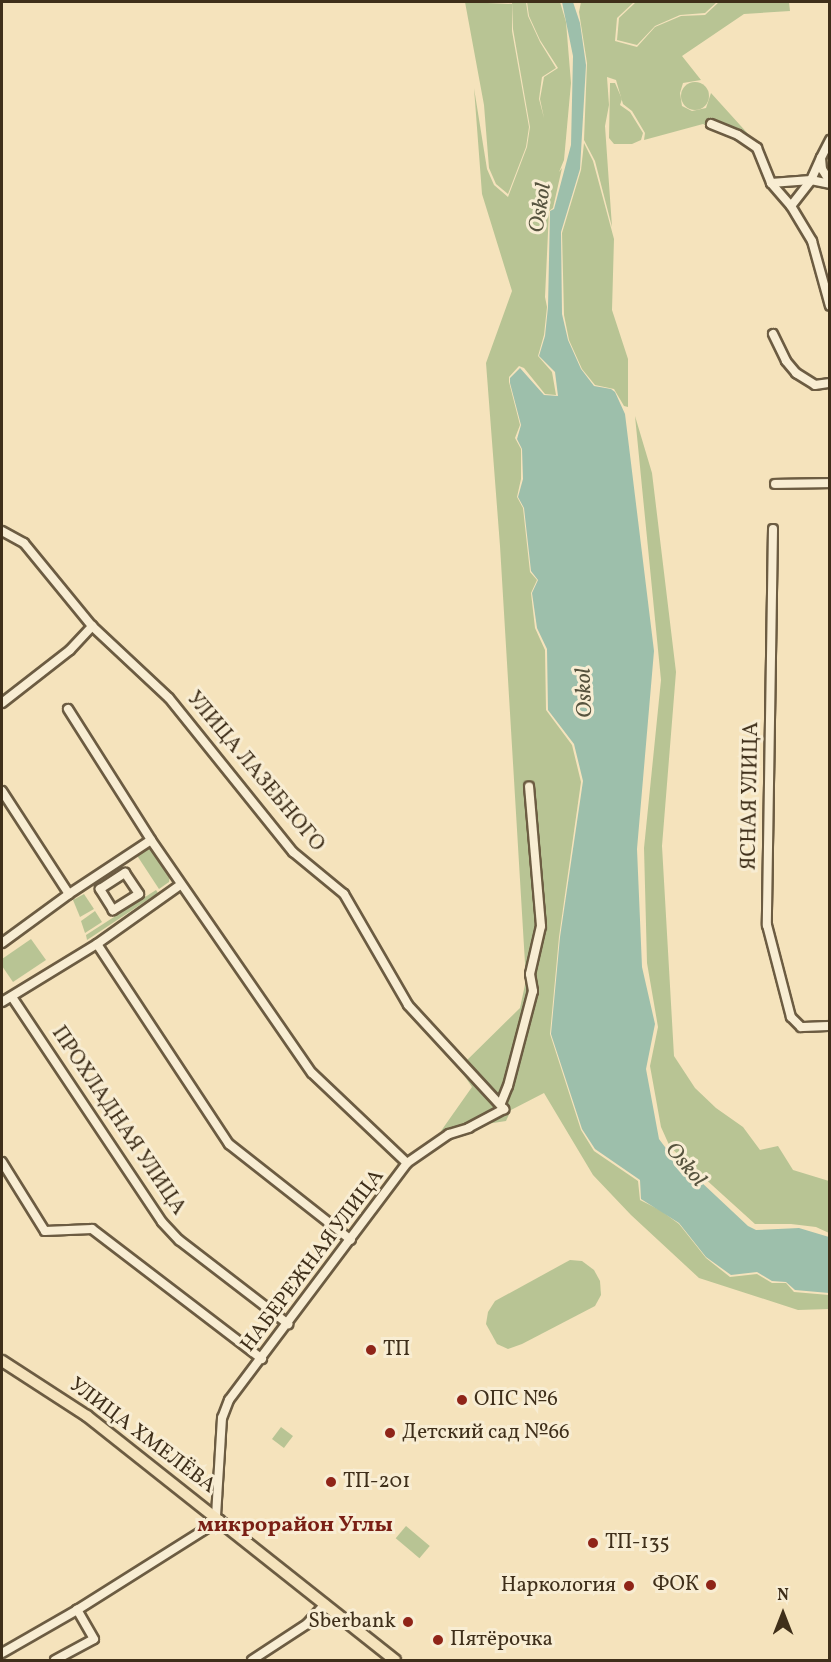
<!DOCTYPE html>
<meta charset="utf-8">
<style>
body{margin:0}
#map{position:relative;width:831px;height:1662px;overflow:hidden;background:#f5e3bc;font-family:Vollkorn,serif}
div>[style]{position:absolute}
.green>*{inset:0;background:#b8c494;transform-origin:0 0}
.round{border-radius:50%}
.water>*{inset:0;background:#9dbfab}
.roads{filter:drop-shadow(2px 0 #6c5c42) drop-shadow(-2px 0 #6c5c42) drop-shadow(0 2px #6c5c42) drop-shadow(0 -2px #6c5c42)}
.minor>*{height:8px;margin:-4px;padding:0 4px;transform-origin:4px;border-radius:4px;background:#f8edd3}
.major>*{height:10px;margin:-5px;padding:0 5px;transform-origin:5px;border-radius:5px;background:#f5e3bc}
.dots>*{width:16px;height:16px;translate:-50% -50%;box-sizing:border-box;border:3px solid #f8edd3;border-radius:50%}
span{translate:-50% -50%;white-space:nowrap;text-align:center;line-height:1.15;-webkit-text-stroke:6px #f8edd3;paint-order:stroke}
.street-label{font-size:21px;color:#3f2f1a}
.poi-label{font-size:21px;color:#3f2f1a}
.left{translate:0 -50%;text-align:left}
.right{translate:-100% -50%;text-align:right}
.water-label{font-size:22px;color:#56533e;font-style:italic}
.neighbourhood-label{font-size:22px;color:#7a1f14;font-weight:700}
.frame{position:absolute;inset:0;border:3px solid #3f2f1a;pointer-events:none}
.north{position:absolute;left:753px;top:1584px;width:60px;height:60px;-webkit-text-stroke:4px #f8edd3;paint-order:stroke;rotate:0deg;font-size:16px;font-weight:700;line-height:24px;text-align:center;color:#3f2f1a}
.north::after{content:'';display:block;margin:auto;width:21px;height:27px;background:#3f2f1a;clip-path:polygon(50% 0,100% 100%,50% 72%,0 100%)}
</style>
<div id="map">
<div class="green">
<div style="clip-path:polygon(465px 2px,512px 4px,512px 31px,529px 127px,526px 147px,508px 194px,496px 184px,489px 168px,484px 105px)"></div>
<div style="clip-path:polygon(512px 2px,526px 2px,528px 16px,540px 42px,556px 68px,542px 77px,539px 99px,544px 118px,540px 99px,544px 77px,558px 68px,540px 40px,529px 16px,527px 2px,560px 2px,566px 22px,571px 83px,564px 160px,559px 172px,562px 168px,553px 208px,549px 211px,545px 297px,547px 307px,544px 335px,538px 356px,552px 372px,556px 395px,545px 394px,524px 368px,519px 366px,509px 377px,509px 382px,520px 425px,515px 438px,521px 449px,521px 479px,517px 497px,523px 508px,530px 572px,537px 580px,531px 593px,535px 628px,545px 650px,546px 710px,572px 745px,581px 782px,559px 937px,550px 1034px,581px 1130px,594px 1151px,638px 1181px,640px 1200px,660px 1210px,679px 1224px,706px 1258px,730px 1277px,757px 1274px,772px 1283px,786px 1283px,794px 1292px,829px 1295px,829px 1309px,798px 1310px,699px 1278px,631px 1215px,593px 1175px,544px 1093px,511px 1110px,506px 1121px,441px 1131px,472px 1087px,459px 1068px,520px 1008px,526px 980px,500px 546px,486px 363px,512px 291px,482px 194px,474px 88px,487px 169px,494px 185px,508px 197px,527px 147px,530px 127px,513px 29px)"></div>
<div style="clip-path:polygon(581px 2px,634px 2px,617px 18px,615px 41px,637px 47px,655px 27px,681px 16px,705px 15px,719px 2px,789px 2px,790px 11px,744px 14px,682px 56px,701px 80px,683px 83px,680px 93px,682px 106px,692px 111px,706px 108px,711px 93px,759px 146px,703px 124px,644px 140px,645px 133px,632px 111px,623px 104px,616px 80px,607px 77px,609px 105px,605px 126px,612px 227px,595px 161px,584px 140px,587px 63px,579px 12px)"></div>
<div style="clip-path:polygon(636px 2px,717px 2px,705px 13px,680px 15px,655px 26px,637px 45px,617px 40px,619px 18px)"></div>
<div class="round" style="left:681px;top:82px;width:28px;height:28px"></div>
<div style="clip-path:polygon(610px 83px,615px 83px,622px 99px,620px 105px,630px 112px,643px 133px,641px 140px,632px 144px,614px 144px,609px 138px)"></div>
<div style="clip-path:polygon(584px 143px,593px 161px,614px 239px,612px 310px,628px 359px,628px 407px,624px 406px,614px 389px,595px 385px,582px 369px,569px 340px,564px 315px,562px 233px,581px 170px)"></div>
<div style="clip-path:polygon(635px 416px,652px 473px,676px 672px,662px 846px,674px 1056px,695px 1088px,716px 1108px,743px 1127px,760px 1150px,778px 1146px,793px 1170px,829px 1181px,829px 1233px,816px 1227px,791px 1224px,755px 1224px,670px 1147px,661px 1127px,650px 1066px,658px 1027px,647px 963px,644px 848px,661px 680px)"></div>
<div style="clip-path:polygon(146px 848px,155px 851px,170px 874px,169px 882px,159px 889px,136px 854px)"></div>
<div style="clip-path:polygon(156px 890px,158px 893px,87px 940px,86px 935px)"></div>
<div style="clip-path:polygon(84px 894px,94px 909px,80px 917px,73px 900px)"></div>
<div style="clip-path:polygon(95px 911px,102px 922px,85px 933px,81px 921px)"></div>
<div style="clip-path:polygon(31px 939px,46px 960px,13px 982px,2px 966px,2px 959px)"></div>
<div style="clip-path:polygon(570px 1260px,582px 1261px,594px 1270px,600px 1281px,601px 1295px,595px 1306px,522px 1344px,508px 1349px,497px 1344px,486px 1324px,488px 1312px,495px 1301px)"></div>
<div style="left:281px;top:1427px;width:15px;height:15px;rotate:37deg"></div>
<div style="left:406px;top:1526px;width:31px;height:16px;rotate:40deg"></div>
</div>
<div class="water">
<div style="clip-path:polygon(562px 2px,573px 2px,580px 23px,586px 65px,580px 169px,561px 232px,562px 314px,568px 340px,581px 369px,594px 386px,611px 389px,615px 392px,625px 414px,654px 651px,637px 849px,642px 967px,655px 1024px,646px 1069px,659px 1139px,668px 1151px,748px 1226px,756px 1230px,799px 1228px,829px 1237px,829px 1293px,795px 1290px,786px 1282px,772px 1281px,757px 1272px,731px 1275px,706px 1257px,679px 1223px,641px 1199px,640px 1180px,595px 1149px,582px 1129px,551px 1034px,560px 937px,583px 781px,574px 744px,548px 710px,547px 649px,537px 628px,532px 593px,538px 580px,531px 571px,524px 508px,518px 497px,523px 479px,522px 449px,517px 439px,521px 425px,510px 383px,510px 378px,520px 368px,544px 395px,558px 396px,555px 372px,539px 356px,545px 336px,548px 307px,550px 211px,554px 209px,571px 145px,573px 56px)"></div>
</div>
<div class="roads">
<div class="minor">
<div style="left:711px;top:124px;width:29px;rotate:22deg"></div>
<div style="left:738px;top:135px;width:23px;rotate:34deg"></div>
<div style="left:757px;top:148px;width:38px;rotate:68deg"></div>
<div style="left:771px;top:183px;width:40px;rotate:-4.3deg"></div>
<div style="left:811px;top:180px;width:19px;rotate:12deg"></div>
<div style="left:830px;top:140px;width:20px;rotate:117deg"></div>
<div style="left:821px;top:158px;width:11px;rotate:85deg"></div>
<div style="left:822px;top:169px;width:15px;rotate:58deg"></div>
<div style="left:771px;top:183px;width:30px;rotate:49deg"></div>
<div style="left:791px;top:206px;width:41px;rotate:59deg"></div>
<div style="left:812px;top:241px;width:67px;rotate:74.5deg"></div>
<div style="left:791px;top:206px;width:33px;rotate:-52deg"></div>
<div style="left:811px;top:180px;width:24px;rotate:-66deg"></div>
<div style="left:773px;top:334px;width:30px;rotate:64deg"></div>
<div style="left:786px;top:361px;width:16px;rotate:50deg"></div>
<div style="left:796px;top:373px;width:22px;rotate:32deg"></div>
<div style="left:815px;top:385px;width:15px;rotate:-8deg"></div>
<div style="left:775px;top:484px;width:55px;rotate:-1deg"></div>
<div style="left:773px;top:529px;width:396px;rotate:90.9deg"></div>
<div style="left:767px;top:925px;width:95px;rotate:75.4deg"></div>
<div style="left:791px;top:1017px;width:14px;rotate:45deg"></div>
<div style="left:801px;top:1027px;width:29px;rotate:-2deg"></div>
<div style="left:2px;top:531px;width:25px;rotate:29deg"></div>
<div style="left:24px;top:543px;width:107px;rotate:50.7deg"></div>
<div style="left:92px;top:626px;width:105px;rotate:43.1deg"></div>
<div style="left:169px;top:698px;width:198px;rotate:51.2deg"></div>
<div style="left:293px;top:852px;width:66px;rotate:39.5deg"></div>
<div style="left:344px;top:894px;width:128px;rotate:60deg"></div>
<div style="left:408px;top:1005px;width:142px;rotate:47.3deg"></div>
<div style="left:504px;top:1109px;width:40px;rotate:152deg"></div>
<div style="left:469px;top:1128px;width:21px;rotate:163deg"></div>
<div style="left:449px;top:1134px;width:51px;rotate:145.4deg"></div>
<div style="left:407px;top:1163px;width:296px;rotate:126.9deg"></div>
<div style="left:229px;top:1400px;width:19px;rotate:111deg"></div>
<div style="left:222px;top:1418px;width:98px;rotate:93.5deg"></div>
<div style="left:2px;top:703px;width:86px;rotate:-37.9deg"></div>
<div style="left:70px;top:650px;width:33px;rotate:-47deg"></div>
<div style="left:68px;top:709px;width:155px;rotate:57.6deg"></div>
<div style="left:2px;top:791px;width:123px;rotate:57deg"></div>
<div style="left:125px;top:873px;width:25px;rotate:56deg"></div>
<div style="left:139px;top:894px;width:31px;rotate:148deg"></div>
<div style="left:113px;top:910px;width:25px;rotate:-122deg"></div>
<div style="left:100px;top:889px;width:30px;rotate:-33deg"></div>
<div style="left:2px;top:943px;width:83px;rotate:-36.2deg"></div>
<div style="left:69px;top:894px;width:98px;rotate:-33.4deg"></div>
<div style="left:151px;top:840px;width:283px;rotate:55.4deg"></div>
<div style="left:312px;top:1073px;width:131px;rotate:43.5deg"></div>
<div style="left:97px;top:944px;width:240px;rotate:56.6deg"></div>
<div style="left:229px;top:1144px;width:155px;rotate:38.2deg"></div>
<div style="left:12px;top:997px;width:270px;rotate:56.3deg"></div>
<div style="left:162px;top:1222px;width:25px;rotate:47deg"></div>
<div style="left:179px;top:1240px;width:138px;rotate:37.6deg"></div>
<div style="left:2px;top:1002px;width:111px;rotate:-31.4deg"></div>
<div style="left:97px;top:944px;width:102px;rotate:-35.4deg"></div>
<div style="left:501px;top:1103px;width:18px;rotate:-68deg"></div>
<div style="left:508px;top:1086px;width:98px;rotate:-75.3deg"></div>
<div style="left:533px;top:991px;width:17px;rotate:-100deg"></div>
<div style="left:530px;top:974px;width:49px;rotate:-77.1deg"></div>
<div style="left:541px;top:926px;width:140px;rotate:-94.9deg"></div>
<div style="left:2px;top:1162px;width:81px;rotate:58.1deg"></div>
<div style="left:45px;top:1231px;width:47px;rotate:-2.4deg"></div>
<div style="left:92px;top:1229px;width:214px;rotate:37.4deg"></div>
<div style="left:2px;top:1653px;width:86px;rotate:-29.8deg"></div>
<div style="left:77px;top:1610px;width:169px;rotate:-32.2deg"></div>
<div style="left:55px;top:1660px;width:44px;rotate:-28.3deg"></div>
<div style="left:94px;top:1639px;width:34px;rotate:-120deg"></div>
<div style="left:252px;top:1660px;width:66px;rotate:-33.2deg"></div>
<div style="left:307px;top:1624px;width:27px;rotate:-48deg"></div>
</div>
<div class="major">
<div style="left:2px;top:1361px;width:101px;rotate:32.9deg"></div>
<div style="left:87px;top:1416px;width:393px;rotate:38.4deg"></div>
</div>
</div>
<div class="dots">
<div style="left:371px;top:1350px;background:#8f2418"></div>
<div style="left:462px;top:1400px;background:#8f2418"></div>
<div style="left:390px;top:1433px;background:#8f2418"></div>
<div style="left:331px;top:1482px;background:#8f2418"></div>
<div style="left:593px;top:1543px;background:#8f2418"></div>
<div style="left:711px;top:1585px;background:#8f2418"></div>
<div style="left:629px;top:1586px;background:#8f2418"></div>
<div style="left:408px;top:1622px;background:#8f2418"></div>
<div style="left:438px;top:1640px;background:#8f2418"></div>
</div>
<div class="street-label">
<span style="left:255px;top:772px;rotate:50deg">УЛИЦА ЛАЗЕБНОГО</span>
<span style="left:751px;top:796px;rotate:-89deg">ЯСНАЯ УЛИЦА</span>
<span style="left:118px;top:1121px;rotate:56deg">ПРОХЛАДНАЯ УЛИЦА</span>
<span style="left:313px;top:1261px;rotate:-53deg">НАБЕРЕЖНАЯ УЛИЦА</span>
<span style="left:142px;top:1436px;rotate:37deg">УЛИЦА ХМЕЛЁВА</span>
</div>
<div class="poi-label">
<span class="left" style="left:383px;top:1350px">ТП</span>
<span class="left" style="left:474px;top:1400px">ОПС №6</span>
<span class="left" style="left:402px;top:1433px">Детский сад №66</span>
<span class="left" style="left:343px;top:1482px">ТП-201</span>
<span class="left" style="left:605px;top:1543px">ТП-135</span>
<span class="right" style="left:699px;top:1585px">ФОК</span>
<span class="right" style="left:616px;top:1586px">Наркология</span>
<span class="right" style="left:396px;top:1622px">Sberbank</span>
<span class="left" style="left:450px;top:1640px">Пятёрочка</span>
</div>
<div class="water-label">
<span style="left:541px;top:208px;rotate:-81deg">Oskol</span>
<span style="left:585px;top:693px;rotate:-92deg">Oskol</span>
<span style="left:685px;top:1165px;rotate:50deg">Oskol</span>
</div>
<div class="neighbourhood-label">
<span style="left:295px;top:1526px">микрорайон Углы</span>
</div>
<div class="frame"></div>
<div class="north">N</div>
</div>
